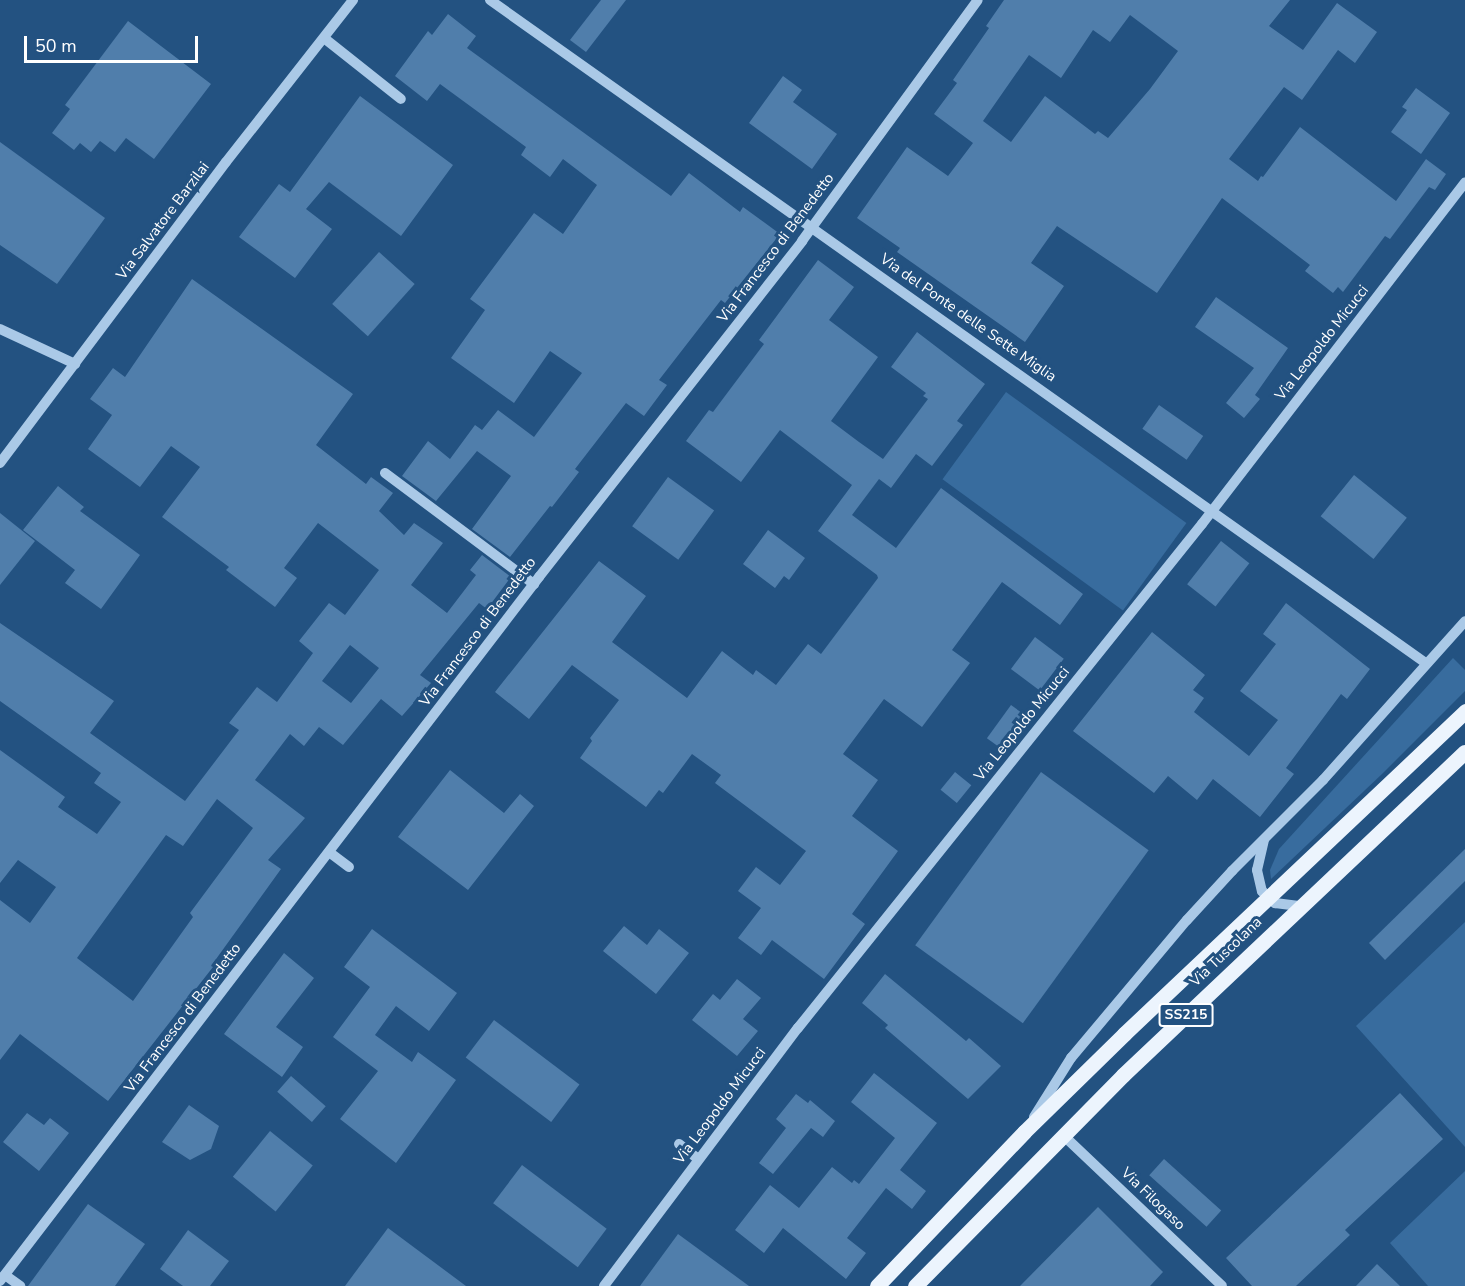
<!DOCTYPE html>
<style>
body{margin:0}
#map{position:relative;width:1465px;height:1286px;overflow:hidden;background:#235281;font-family:"Nunito Sans",sans-serif}
div>[style]{position:absolute}
.green>*{inset:0;background:#386c9e;transform-origin:0 0}
.building>*{inset:0;background:#507eab;transform-origin:0 0}
.minor>*{height:10px;margin:-5px;padding:0 5px;transform-origin:5px;border-radius:5px;background:#aac9e7}
.major>*{height:15px;margin:-7.5px;padding:0 7.5px;transform-origin:7.5px;border-radius:7.5px;background:#ecf4fd}
span{translate:-50% -50%;white-space:nowrap;text-align:center;line-height:1.15;-webkit-text-stroke:6px #235281;paint-order:stroke}
.shield-label span{padding:2px 4px;background:#235281;border:2px solid;border-radius:4px;-webkit-text-stroke-width:0}
.shield-label{font-size:14px;color:#fff;font-weight:700}
.street-label{font-size:15px;color:#fff}
.scale{position:absolute;left:24px;top:36px;width:174px;height:27px;box-sizing:border-box;border:3px solid #fff;border-top:0;padding-left:8px;font-size:18px;line-height:21px;white-space:nowrap;color:#fff;-webkit-text-stroke:4px #235281;paint-order:stroke}
</style>
<div id="map">
<div class="green">
<div style="left:1006px;top:392px;width:223px;height:108px;rotate:36deg"></div>
<div style="clip-path:polygon(1453px 658px,1465px 670px,1465px 691px,1382px 774px,1271px 879px,1270px 870px,1279px 849px)"></div>
<div style="clip-path:polygon(1465px 922px,1465px 1147px,1356px 1026px)"></div>
<div style="clip-path:polygon(1465px 1171px,1465px 1286px,1428px 1286px,1390px 1243px)"></div>
</div>
<div class="building">
<div style="clip-path:polygon(601px 0,626px 0,586px 52px,570px 40px)"></div>
<div style="clip-path:polygon(evenodd,1004px 0,1290px 0,1269px 26px,1303px 50px,1337px 3px,1377px 32px,1355px 63px,1338px 50px,1302px 100px,1284px 87px,1229px 159px,1258px 181px,1261px 176px,1263px 177px,1300px 127px,1396px 201px,1426px 159px,1446px 174px,1435px 190px,1429px 187px,1390px 239px,1385px 236px,1343px 292px,1338px 287px,1333px 293px,1305px 271px,1310px 265px,1222px 198px,1157px 293px,1057px 226px,1031px 263px,1064px 286px,1025px 342px,897px 252px,900px 248px,857px 218px,907px 147px,948px 176px,973px 143px,934px 114px,957px 83px,953px 80px,989px 28px,986px 26px,1004px 0,1130px 15px,1178px 51px,1150px 89px,1108px 138px,1098px 131px,1095px 134px,1045px 96px,1011px 142px,983px 121px,1029px 55px,1061px 78px,1093px 30px,1110px 42px,1130px 15px)"></div>
<div style="clip-path:polygon(448px 14px,476px 36px,467px 48px,671px 196px,689px 173px,740px 212px,743px 207px,780px 234px,725px 303px,721px 300px,659px 380px,667px 385px,644px 416px,626px 403px,575px 469px,579px 472px,552px 507px,550px 506px,510px 557px,472px 529px,511px 476px,477px 451px,436px 501px,402px 476px,428px 441px,450px 459px,475px 425px,482px 430px,498px 410px,534px 437px,582px 373px,550px 351px,514px 403px,451px 358px,485px 310px,470px 299px,534px 213px,563px 234px,597px 185px,563px 159px,550px 177px,521px 155px,526px 147px,440px 84px,427px 101px,395px 76px,428px 31px,432px 35px)"></div>
<div style="clip-path:polygon(128px 21px,211px 84px,154px 159px,126px 138px,115px 152px,100px 141px,91px 152px,80px 143px,74px 150px,52px 133px,70px 109px,65px 105px)"></div>
<div style="clip-path:polygon(783px 76px,802px 90px,793px 102px,837px 134px,812px 169px,749px 123px)"></div>
<div style="clip-path:polygon(1416px 88px,1450px 113px,1421px 154px,1391px 132px,1407px 110px,1402px 107px)"></div>
<div style="clip-path:polygon(360px 96px,453px 165px,401px 236px,329px 182px,306px 209px,332px 229px,295px 278px,239px 237px,279px 184px,290px 192px)"></div>
<div style="clip-path:polygon(0 142px,105px 218px,57px 284px,0 245px)"></div>
<div style="left:379px;top:252px;width:48px;height:70px;rotate:42deg"></div>
<div style="clip-path:polygon(818px 260px,854px 287px,829px 320px,878px 357px,831px 421px,859px 442px,883px 459px,928px 399px,923px 396px,926px 393px,891px 367px,917px 332px,985px 384px,957px 421px,963px 425px,932px 466px,916px 454px,891px 488px,879px 479px,852px 515px,896px 548px,941px 488px,1083px 594px,1060px 625px,1002px 582px,952px 650px,970px 663px,922px 727px,884px 699px,843px 754px,878px 780px,852px 816px,898px 851px,852px 914px,865px 924px,824px 979px,772px 940px,761px 955px,738px 938px,761px 908px,738px 891px,756px 867px,780px 885px,806px 851px,715px 783px,721px 775px,692px 754px,663px 793px,659px 790px,646px 807px,580px 758px,592px 741px,590px 738px,619px 700px,572px 665px,529px 719px,495px 692px,599px 561px,646px 596px,612px 642px,687px 698px,722px 651px,753px 675px,756px 670px,776px 685px,808px 644px,821px 654px,878px 578px,877px 575px,818px 531px,852px 485px,780px 430px,741px 482px,686px 441px,709px 410px,713px 412px,764px 344px,759px 340px)"></div>
<div style="clip-path:polygon(evenodd,192px 279px,353px 394px,316px 445px,366px 484px,371px 477px,393px 493px,379px 511px,404px 535px,414px 523px,443px 543px,411px 585px,447px 613px,476px 575px,470px 570px,482px 555px,511px 577px,487px 609px,479px 603px,420px 675px,431px 683px,402px 716px,381px 699px,343px 745px,319px 727px,304px 746px,290px 734px,255px 780px,305px 818px,268px 860px,281px 869px,211px 966px,213px 967px,108px 1101px,20px 1034px,0 1060px,0 900px,30px 923px,56px 887px,18px 860px,0 883px,0 750px,65px 797px,58px 807px,97px 834px,121px 802px,94px 783px,101px 773px,0 701px,0 623px,114px 701px,90px 733px,185px 801px,239px 730px,229px 723px,257px 687px,277px 702px,313px 653px,299px 641px,329px 603px,345px 615px,379px 570px,318px 523px,284px 568px,297px 578px,275px 607px,226px 570px,229px 567px,162px 517px,200px 467px,171px 446px,140px 487px,88px 449px,112px 415px,90px 399px,113px 368px,125px 377px,192px 279px,350px 645px,379px 668px,351px 703px,322px 681px,350px 645px,192px 279px,217px 799px,253px 828px,190px 913px,193px 917px,133px 1001px,77px 958px,166px 835px,183px 846px,217px 799px)"></div>
<div style="clip-path:polygon(1216px 297px,1288px 348px,1255px 395px,1260px 399px,1244px 418px,1226px 403px,1254px 368px,1195px 327px)"></div>
<div style="left:1159px;top:405px;width:54px;height:29px;rotate:35deg"></div>
<div style="left:1354px;top:475px;width:68px;height:53px;rotate:39deg"></div>
<div style="left:668px;top:477px;width:57px;height:61px;rotate:36deg"></div>
<div style="clip-path:polygon(58px 486px,84px 507px,80px 511px,140px 555px,101px 609px,65px 583px,75px 570px,23px 530px)"></div>
<div style="clip-path:polygon(0 513px,35px 541px,0 585px)"></div>
<div style="clip-path:polygon(768px 530px,805px 558px,789px 580px,784px 576px,775px 588px,743px 564px)"></div>
<div style="left:1221px;top:541px;width:36px;height:55px;rotate:38deg"></div>
<div style="clip-path:polygon(1286px 603px,1370px 669px,1347px 699px,1341px 694px,1286px 768px,1294px 774px,1260px 817px,1213px 779px,1197px 800px,1168px 776px,1154px 793px,1073px 731px,1152px 632px,1205px 675px,1193px 690px,1204px 698px,1194px 712px,1249px 756px,1278px 720px,1240px 691px,1276px 644px,1263px 634px)"></div>
<div style="left:1035px;top:637px;width:36px;height:40px;rotate:37deg"></div>
<div style="left:1011px;top:705px;width:24px;height:41px;rotate:36deg"></div>
<div style="clip-path:polygon(450px 770px,504px 813px,520px 794px,534px 806px,468px 890px,398px 837px)"></div>
<div style="left:955px;top:772px;width:21px;height:23px;rotate:39deg"></div>
<div style="left:1041px;top:772px;width:133px;height:214px;rotate:36deg"></div>
<div style="clip-path:polygon(1465px 849px,1465px 881px,1385px 960px,1369px 943px)"></div>
<div style="clip-path:polygon(624px 926px,647px 945px,659px 929px,689px 953px,656px 994px,603px 951px)"></div>
<div style="clip-path:polygon(372px 929px,457px 993px,429px 1031px,396px 1006px,375px 1035px,412px 1062px,418px 1052px,456px 1080px,396px 1163px,340px 1119px,378px 1071px,333px 1037px,370px 987px,344px 967px)"></div>
<div style="clip-path:polygon(284px 953px,314px 978px,276px 1027px,303px 1047px,282px 1077px,224px 1034px)"></div>
<div style="clip-path:polygon(885px 974px,966px 1041px,969px 1038px,1001px 1066px,968px 1099px,885px 1028px,888px 1025px,862px 1003px)"></div>
<div style="clip-path:polygon(737px 979px,761px 998px,743px 1019px,758px 1031px,737px 1056px,692px 1020px,713px 994px,720px 1000px)"></div>
<div style="left:494px;top:1020px;width:107px;height:47px;rotate:37deg"></div>
<div style="clip-path:polygon(874px 1073px,937px 1123px,900px 1170px,926px 1191px,912px 1209px,886px 1188px,847px 1238px,866px 1253px,846px 1279px,783px 1228px,764px 1253px,735px 1230px,770px 1185px,799px 1208px,832px 1167px,852px 1183px,854px 1180px,859px 1184px,895px 1138px,851px 1102px)"></div>
<div style="left:291px;top:1076px;width:46px;height:21px;rotate:41deg"></div>
<div style="clip-path:polygon(1400px 1093px,1443px 1139px,1345px 1230px,1350px 1235px,1296px 1286px,1252px 1286px,1226px 1258px)"></div>
<div style="clip-path:polygon(796px 1094px,808px 1103px,810px 1100px,835px 1121px,823px 1137px,811px 1128px,773px 1174px,759px 1163px,786px 1128px,776px 1119px)"></div>
<div style="clip-path:polygon(189px 1105px,219px 1126px,211px 1149px,190px 1160px,162px 1142px)"></div>
<div style="clip-path:polygon(27px 1113px,44px 1125px,50px 1118px,69px 1133px,39px 1171px,3px 1142px)"></div>
<div style="left:270px;top:1131px;width:55px;height:59px;rotate:39deg"></div>
<div style="left:1164px;top:1159px;width:77px;height:22px;rotate:42deg"></div>
<div style="left:522px;top:1165px;width:106px;height:48px;rotate:37deg"></div>
<div style="clip-path:polygon(88px 1204px,145px 1244px,115px 1286px,28px 1286px)"></div>
<div style="clip-path:polygon(1098px 1207px,1163px 1272px,1150px 1286px,1020px 1286px)"></div>
<div style="clip-path:polygon(388px 1228px,466px 1286px,345px 1286px)"></div>
<div style="clip-path:polygon(188px 1230px,229px 1261px,210px 1286px,183px 1286px,160px 1269px)"></div>
<div style="clip-path:polygon(678px 1234px,749px 1286px,640px 1286px)"></div>
<div style="clip-path:polygon(1377px 1264px,1400px 1286px,1356px 1286px)"></div>
</div>
<div class="minor">
<div style="left:490px;top:0;width:1148px;rotate:35.32deg"></div>
<div style="left:324px;top:38px;width:98px;rotate:38.4deg"></div>
<div style="left:0;top:329px;width:83px;rotate:25deg"></div>
<div style="left:0;top:463px;width:376px;rotate:-53.1deg"></div>
<div style="left:226px;top:162px;width:206px;rotate:-51.9deg"></div>
<div style="left:385px;top:473px;width:186px;rotate:36.7deg"></div>
<div style="left:1264px;top:840px;width:31px;rotate:103deg"></div>
<div style="left:1257px;top:870px;width:22px;rotate:77deg"></div>
<div style="left:1262px;top:891px;width:18px;rotate:43deg"></div>
<div style="left:1275px;top:903px;width:26px;rotate:7deg"></div>
<div style="left:329px;top:852px;width:25px;rotate:37deg"></div>
<div style="left:1034px;top:1117px;width:70px;rotate:-57.9deg"></div>
<div style="left:1071px;top:1058px;width:180px;rotate:-50deg"></div>
<div style="left:1187px;top:920px;width:67px;rotate:-47.4deg"></div>
<div style="left:1232px;top:871px;width:129px;rotate:-45deg"></div>
<div style="left:1323px;top:780px;width:213px;rotate:-48.2deg"></div>
<div style="left:1063px;top:1135px;width:219px;rotate:43.5deg"></div>
<div style="left:679px;top:1144px;width:24px;rotate:38deg"></div>
<div style="left:5px;top:1275px;width:19px;rotate:36deg"></div>
<div style="left:0;top:1281px;width:887px;rotate:-52.56deg"></div>
<div style="left:539px;top:577px;width:427px;rotate:-51.9deg"></div>
<div style="left:802px;top:241px;width:298px;rotate:-53.9deg"></div>
<div style="left:604px;top:1286px;width:323px;rotate:-53.1deg"></div>
<div style="left:798px;top:1028px;width:646px;rotate:-51.28deg"></div>
<div style="left:1202px;top:524px;width:431px;rotate:-52.4deg"></div>
</div>
<div class="major">
<div style="left:877px;top:1286px;width:213px;rotate:-46.3deg"></div>
<div style="left:1024px;top:1132px;width:140px;rotate:-44.4deg"></div>
<div style="left:1124px;top:1034px;width:470px;rotate:-43.4deg"></div>
<div style="left:915px;top:1286px;width:296px;rotate:-45.4deg"></div>
<div style="left:1123px;top:1075px;width:470px;rotate:-43.4deg"></div>
</div>
<div class="shield-label">
<span style="left:1186px;top:1015px">SS215</span>
</div>
<div class="street-label">
<span style="left:163px;top:221px;rotate:-53deg">Via Salvatore Barzilai</span>
<span style="left:776px;top:248px;rotate:-53deg">Via Francesco di Benedetto</span>
<span style="left:968px;top:318px;rotate:35deg">Via del Ponte delle Sette Miglia</span>
<span style="left:1322px;top:343px;rotate:-52deg">Via Leopoldo Micucci</span>
<span style="left:478px;top:632px;rotate:-53deg">Via Francesco di Benedetto</span>
<span style="left:1022px;top:724px;rotate:-51deg">Via Leopoldo Micucci</span>
<span style="left:1226px;top:952px;rotate:-44deg">Via Tuscolana</span>
<span style="left:183px;top:1018px;rotate:-53deg">Via Francesco di Benedetto</span>
<span style="left:720px;top:1106px;rotate:-53deg">Via Leopoldo Micucci</span>
<span style="left:1153px;top:1199px;rotate:44deg">Via Filogaso</span>
</div>
<div class="scale">50 m</div>
</div>
